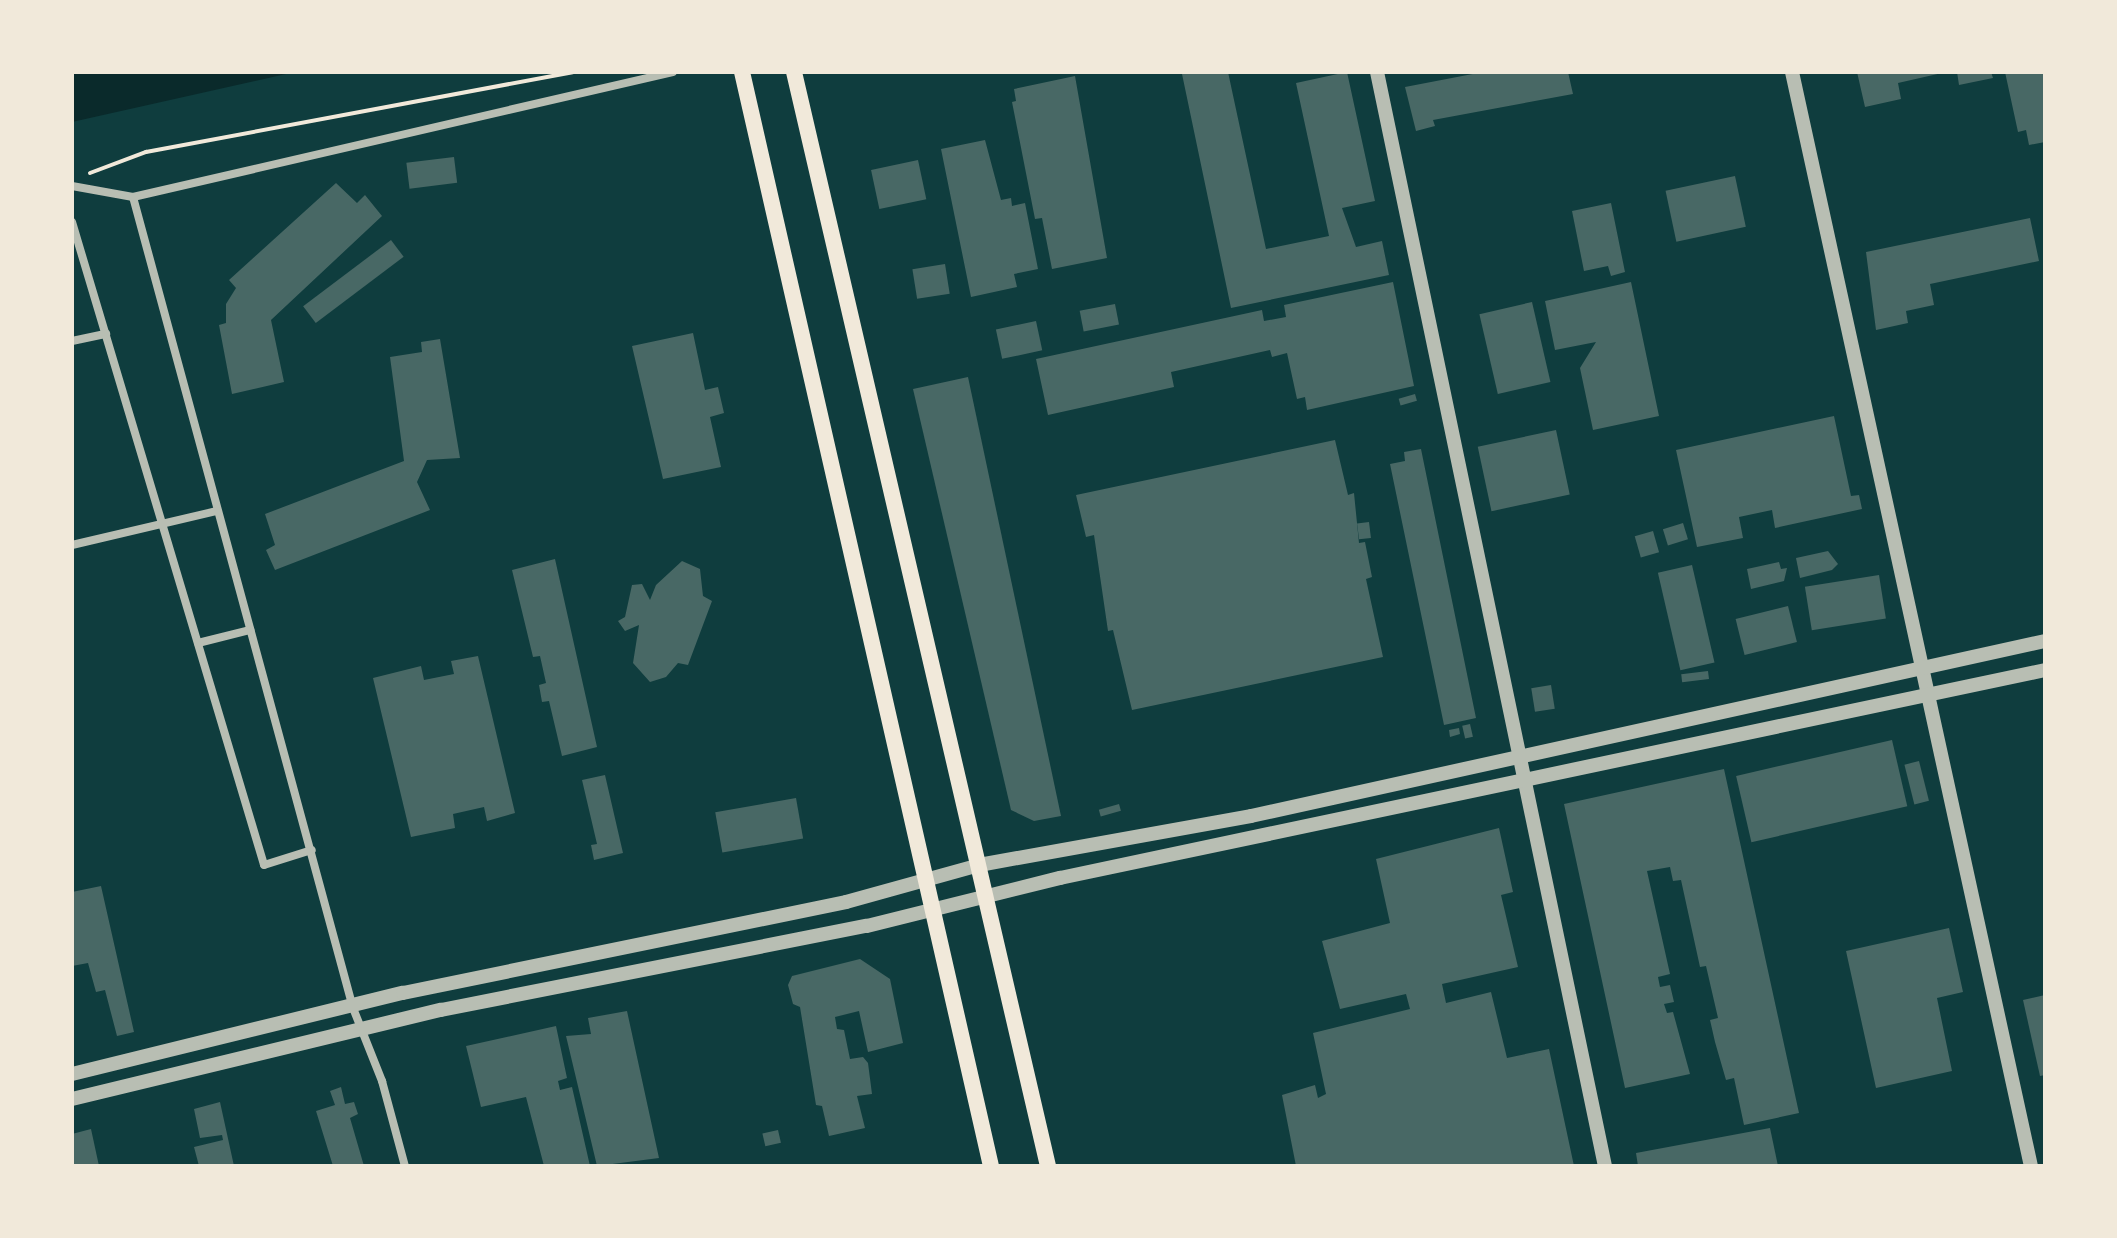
<!DOCTYPE html>
<style>
body{margin:0}
#map{position:relative;width:2117px;height:1238px;overflow:hidden;background:#0f3d3e;font-family:"Fira Sans",sans-serif}
div>[style]{position:absolute}
.water>*{inset:0;background:#0a2a2b}
.building>*{inset:0;background:#486865;transform-origin:0 0}
.path>*{height:4px;margin:-2px;padding:0 2px;transform-origin:2px;border-radius:2px;background:#f1e9da}
.minor>*{height:8px;margin:-4px;padding:0 4px;transform-origin:4px;border-radius:4px;background:#b8beb3}
.tertiary>*{height:14px;margin:-7px;padding:0 7px;transform-origin:7px;border-radius:7px;background:#b8beb3}
.secondary>*{height:16px;margin:-8px;padding:0 8px;transform-origin:8px;border-radius:8px;background:#f1e9da}
span{translate:-50% -50%;white-space:nowrap;text-align:center;line-height:1.15;-webkit-text-stroke:8px #f1e9da;paint-order:stroke}
.frame{position:absolute;inset:0;border:74px solid #f1e9da;pointer-events:none}
</style>
<div id="map">
<div class="water">
<div style="clip-path:polygon(72px 72px,295px 72px,72px 122px)"></div>
</div>
<div class="building">
<div style="clip-path:polygon(1228px 72px,1266px 249px,1329px 236px,1296px 83px,1347px 72px,1375px 201px,1342px 208px,1356px 247px,1382px 241px,1389px 275px,1231px 308px,1182px 74px)"></div>
<div style="clip-path:polygon(1483px 72px,1568px 72px,1573px 94px,1433px 120px,1435px 126px,1416px 131px,1405px 87px)"></div>
<div style="clip-path:polygon(1857px 72px,1942px 72px,1942px 73px,1898px 83px,1901px 99px,1865px 107px)"></div>
<div style="clip-path:polygon(1957px 72px,1991px 72px,1993px 78px,1959px 85px)"></div>
<div style="clip-path:polygon(2005px 72px,2045px 72px,2045px 142px,2029px 145px,2026px 130px,2018px 132px)"></div>
<div style="clip-path:polygon(1075px 76px,1107px 258px,1052px 269px,1042px 218px,1035px 219px,1012px 102px,1016px 101px,1014px 89px)"></div>
<div style="clip-path:polygon(985px 140px,1001px 200px,1011px 198px,1012px 206px,1025px 203px,1038px 269px,1014px 274px,1017px 287px,971px 297px,941px 149px)"></div>
<div style="left:454px;top:157px;width:26px;height:48px;rotate:83deg"></div>
<div style="left:918px;top:160px;width:40px;height:48px;rotate:78deg"></div>
<div style="left:1735px;top:176px;width:52px;height:71px;rotate:78deg"></div>
<div style="clip-path:polygon(336px 183px,357px 203px,365px 195px,382px 216px,271px 320px,284px 382px,232px 394px,219px 325px,226px 323px,226px 304px,236px 288px,229px 280px)"></div>
<div style="clip-path:polygon(1611px 203px,1625px 272px,1611px 276px,1608px 266px,1584px 271px,1572px 211px)"></div>
<div style="clip-path:polygon(2030px 218px,2039px 261px,1930px 284px,1934px 305px,1906px 311px,1908px 323px,1876px 330px,1866px 252px)"></div>
<div style="left:391px;top:240px;width:21px;height:110px;rotate:53deg"></div>
<div style="left:945px;top:264px;width:30px;height:33px;rotate:81deg"></div>
<div style="clip-path:polygon(1393px 282px,1414px 386px,1307px 410px,1305px 397px,1297px 399px,1287px 353px,1272px 357px,1270px 350px,1171px 372px,1174px 387px,1048px 415px,1036px 359px,1262px 310px,1264px 321px,1286px 317px,1284px 305px)"></div>
<div style="clip-path:polygon(1631px 282px,1659px 416px,1593px 430px,1580px 368px,1596px 342px,1555px 350px,1545px 301px)"></div>
<div style="left:1532px;top:302px;width:82px;height:54px;rotate:77deg"></div>
<div style="left:1115px;top:304px;width:21px;height:36px;rotate:79deg"></div>
<div style="left:1036px;top:321px;width:30px;height:41px;rotate:78deg"></div>
<div style="clip-path:polygon(693px 333px,705px 390px,718px 387px,724px 413px,710px 417px,721px 467px,663px 479px,632px 346px)"></div>
<div style="clip-path:polygon(440px 339px,460px 458px,427px 460px,417px 482px,430px 510px,275px 570px,266px 550px,275px 545px,265px 514px,404px 461px,390px 357px,422px 352px,421px 342px)"></div>
<div style="clip-path:polygon(968px 377px,1061px 816px,1034px 821px,1011px 810px,913px 389px)"></div>
<div style="left:1415px;top:394px;width:7px;height:17px;rotate:74deg"></div>
<div style="clip-path:polygon(1834px 416px,1851px 496px,1859px 495px,1862px 509px,1775px 528px,1772px 510px,1739px 517px,1743px 538px,1697px 547px,1676px 450px)"></div>
<div style="left:1556px;top:430px;width:66px;height:80px;rotate:78deg"></div>
<div style="clip-path:polygon(1335px 440px,1348px 495px,1354px 493px,1359px 543px,1365px 542px,1372px 577px,1366px 579px,1383px 657px,1132px 710px,1113px 630px,1108px 631px,1094px 535px,1086px 537px,1076px 495px)"></div>
<div style="clip-path:polygon(1421px 449px,1476px 718px,1444px 725px,1390px 464px,1405px 461px,1404px 452px)"></div>
<div style="left:1369px;top:522px;width:16px;height:12px;rotate:83deg"></div>
<div style="left:1683px;top:523px;width:17px;height:21px;rotate:73deg"></div>
<div style="left:1653px;top:531px;width:22px;height:19px;rotate:74deg"></div>
<div style="clip-path:polygon(1828px 551px,1838px 564px,1832px 570px,1800px 578px,1796px 558px)"></div>
<div style="clip-path:polygon(555px 559px,597px 747px,562px 756px,549px 701px,542px 702px,539px 685px,546px 683px,540px 656px,533px 657px,512px 570px)"></div>
<div style="clip-path:polygon(682px 561px,700px 569px,703px 596px,712px 601px,688px 665px,678px 663px,666px 677px,650px 682px,633px 663px,639px 625px,625px 631px,618px 621px,625px 617px,632px 585px,642px 584px,650px 600px,656px 585px)"></div>
<div style="clip-path:polygon(1779px 562px,1781px 569px,1787px 568px,1784px 581px,1751px 589px,1747px 569px)"></div>
<div style="left:1692px;top:565px;width:100px;height:35px;rotate:77deg"></div>
<div style="left:1879px;top:575px;width:44px;height:75px;rotate:81deg"></div>
<div style="left:1788px;top:606px;width:37px;height:54px;rotate:76deg"></div>
<div style="clip-path:polygon(478px 656px,515px 813px,487px 821px,484px 807px,453px 814px,455px 828px,411px 837px,373px 678px,421px 666px,424px 680px,454px 674px,451px 661px)"></div>
<div style="left:1708px;top:671px;width:8px;height:27px;rotate:83deg"></div>
<div style="left:1551px;top:685px;width:24px;height:20px;rotate:81deg"></div>
<div style="left:1470px;top:724px;width:13px;height:8px;rotate:77deg"></div>
<div style="clip-path:polygon(1459px 728px,1460px 734px,1450px 737px,1449px 730px)"></div>
<div style="left:1892px;top:740px;width:68px;height:160px;rotate:77deg"></div>
<div style="left:1919px;top:761px;width:41px;height:15px;rotate:76deg"></div>
<div style="clip-path:polygon(1724px 769px,1799px 1113px,1744px 1125px,1734px 1078px,1726px 1080px,1715px 1042px,1710px 1020px,1718px 1018px,1706px 966px,1700px 967px,1681px 880px,1673px 881px,1670px 867px,1647px 871px,1670px 974px,1658px 977px,1660px 987px,1670px 985px,1674px 1002px,1664px 1004px,1667px 1013px,1673px 1012px,1690px 1074px,1625px 1088px,1564px 804px)"></div>
<div style="clip-path:polygon(605px 775px,623px 853px,594px 860px,591px 845px,597px 844px,582px 780px)"></div>
<div style="left:796px;top:798px;width:41px;height:82px;rotate:80deg"></div>
<div style="left:1119px;top:804px;width:7px;height:21px;rotate:74deg"></div>
<div style="clip-path:polygon(1499px 828px,1513px 892px,1501px 895px,1518px 967px,1442px 984px,1446px 1003px,1491px 992px,1507px 1058px,1549px 1049px,1574px 1166px,1296px 1166px,1282px 1095px,1315px 1085px,1318px 1098px,1326px 1094px,1313px 1033px,1410px 1009px,1406px 994px,1340px 1009px,1322px 941px,1390px 923px,1376px 859px)"></div>
<div style="clip-path:polygon(101px 886px,134px 1032px,117px 1036px,105px 990px,96px 992px,88px 963px,72px 966px,72px 892px)"></div>
<div style="clip-path:polygon(1949px 928px,1963px 992px,1937px 998px,1952px 1071px,1876px 1088px,1846px 951px)"></div>
<div style="clip-path:polygon(860px 959px,890px 979px,903px 1043px,868px 1052px,859px 1011px,835px 1017px,837px 1029px,844px 1030px,850px 1059px,863px 1057px,868px 1063px,872px 1094px,857px 1096px,865px 1128px,829px 1136px,822px 1106px,816px 1105px,800px 1007px,793px 1004px,788px 985px,792px 976px)"></div>
<div style="clip-path:polygon(2045px 995px,2045px 1075px,2040px 1076px,2023px 1000px)"></div>
<div style="clip-path:polygon(627px 1011px,659px 1158px,597px 1166px,566px 1036px,591px 1034px,588px 1018px)"></div>
<div style="clip-path:polygon(556px 1026px,567px 1078px,558px 1081px,560px 1090px,572px 1087px,590px 1166px,544px 1166px,526px 1097px,481px 1107px,466px 1046px)"></div>
<div style="clip-path:polygon(341px 1087px,345px 1104px,354px 1102px,358px 1114px,350px 1118px,364px 1166px,333px 1166px,316px 1111px,335px 1105px,330px 1091px)"></div>
<div style="clip-path:polygon(220px 1102px,234px 1166px,199px 1166px,194px 1147px,223px 1140px,222px 1135px,200px 1138px,194px 1109px)"></div>
<div style="clip-path:polygon(1770px 1128px,1778px 1166px,1638px 1166px,1636px 1153px)"></div>
<div style="clip-path:polygon(91px 1129px,99px 1166px,72px 1166px,72px 1134px)"></div>
<div style="left:778px;top:1130px;width:13px;height:16px;rotate:77deg"></div>
</div>
<div class="path">
<div style="left:90px;top:173px;width:60px;rotate:-20.6deg"></div>
<div style="left:146px;top:152px;width:434px;rotate:-10.6deg"></div>
</div>
<div class="minor">
<div style="left:72px;top:186px;width:62px;rotate:10.2deg"></div>
<div style="left:133px;top:197px;width:554px;rotate:-13.03deg"></div>
<div style="left:133px;top:197px;width:840px;rotate:74.82deg"></div>
<div style="left:353px;top:1008px;width:79px;rotate:68.3deg"></div>
<div style="left:382px;top:1081px;width:88px;rotate:74.9deg"></div>
<div style="left:72px;top:222px;width:671px;rotate:73.37deg"></div>
<div style="left:264px;top:865px;width:50px;rotate:-17.4deg"></div>
<div style="left:72px;top:341px;width:35px;rotate:-12deg"></div>
<div style="left:72px;top:545px;width:149px;rotate:-13.2deg"></div>
<div style="left:198px;top:643px;width:54px;rotate:-14deg"></div>
</div>
<div class="tertiary">
<div style="left:1377px;top:72px;width:1118px;rotate:78.23deg"></div>
<div style="left:1792px;top:72px;width:1120px;rotate:77.68deg"></div>
<div style="left:72px;top:1074px;width:341px;rotate:-13.8deg"></div>
<div style="left:403px;top:993px;width:452px;rotate:-11.6deg"></div>
<div style="left:846px;top:902px;width:138px;rotate:-15.5deg"></div>
<div style="left:979px;top:865px;width:276px;rotate:-10.2deg"></div>
<div style="left:1251px;top:816px;width:813px;rotate:-12.43deg"></div>
<div style="left:72px;top:1099px;width:380px;rotate:-13.6deg"></div>
<div style="left:441px;top:1010px;width:434px;rotate:-11.2deg"></div>
<div style="left:867px;top:926px;width:199px;rotate:-14deg"></div>
<div style="left:1060px;top:878px;width:1007px;rotate:-11.92deg"></div>
</div>
<div class="secondary">
<div style="left:742px;top:72px;width:1122px;rotate:77.18deg"></div>
<div style="left:794px;top:72px;width:1123px;rotate:76.93deg"></div>
</div>
<div class="frame"></div>
</div>
